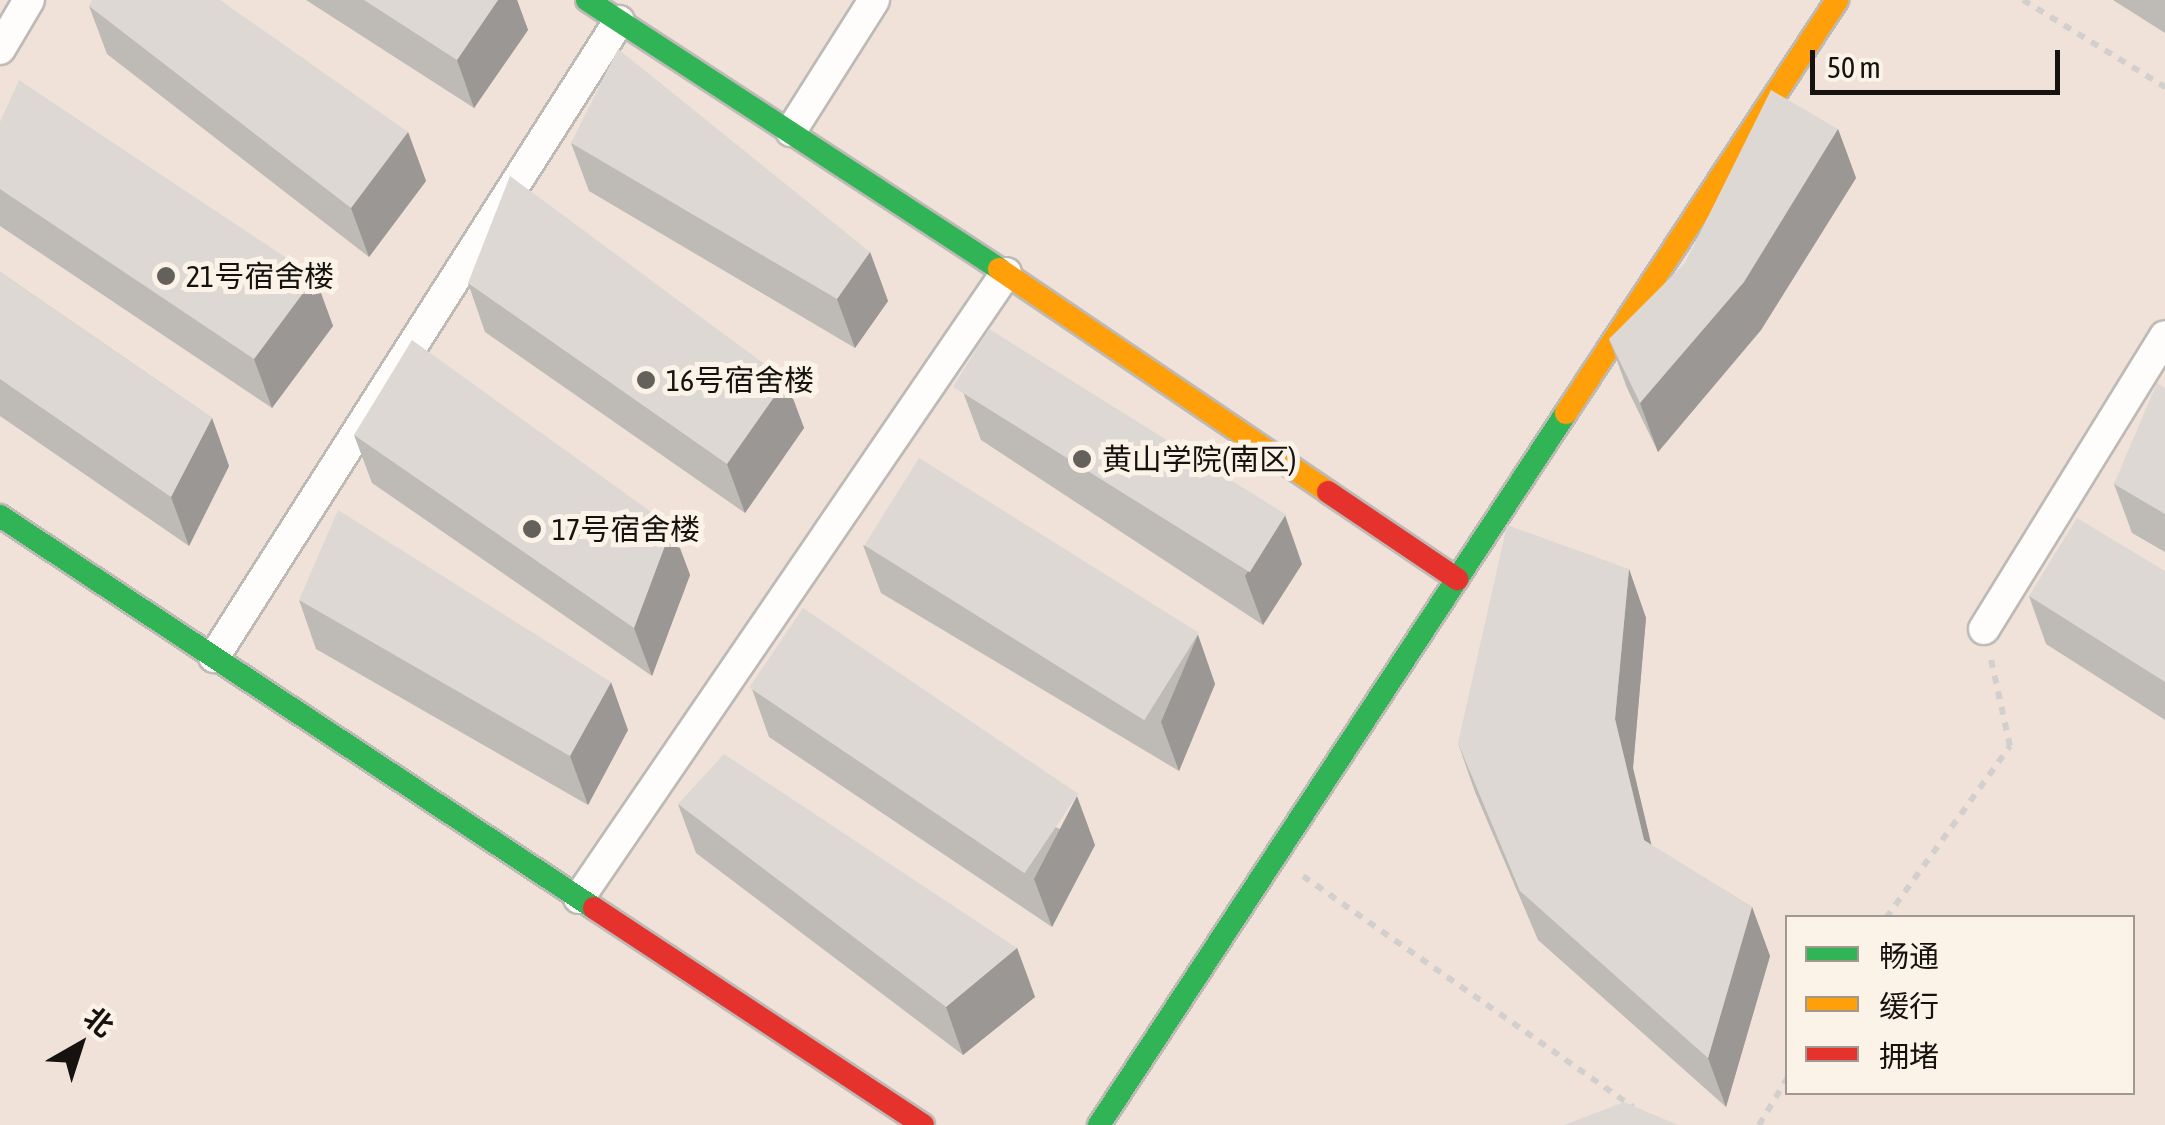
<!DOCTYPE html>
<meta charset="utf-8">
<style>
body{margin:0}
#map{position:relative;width:2165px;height:1125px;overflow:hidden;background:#f7f2ec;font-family:"Asap Condensed","Noto Sans SC",sans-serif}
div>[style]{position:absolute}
.education>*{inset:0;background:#f0e2d9}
.path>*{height:6px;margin-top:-3px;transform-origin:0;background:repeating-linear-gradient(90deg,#d2d0ce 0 8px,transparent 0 16px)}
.roads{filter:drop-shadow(2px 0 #bdbab6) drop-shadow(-2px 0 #bdbab6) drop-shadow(0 2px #bdbab6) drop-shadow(0 -2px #bdbab6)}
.street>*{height:30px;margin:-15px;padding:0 15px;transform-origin:15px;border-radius:15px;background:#fefdfc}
.fast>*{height:22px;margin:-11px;padding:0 11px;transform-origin:11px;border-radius:11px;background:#30b455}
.slow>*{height:22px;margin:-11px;padding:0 11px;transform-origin:11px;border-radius:11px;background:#ff9f0a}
.jam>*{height:22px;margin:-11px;padding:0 11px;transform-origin:11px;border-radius:11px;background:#e5322d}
.wall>*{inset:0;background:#bebab6}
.shaded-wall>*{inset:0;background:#9b9794}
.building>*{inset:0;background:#ddd8d4;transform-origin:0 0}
.dots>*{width:28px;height:28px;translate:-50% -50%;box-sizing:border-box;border:5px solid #fcf3e8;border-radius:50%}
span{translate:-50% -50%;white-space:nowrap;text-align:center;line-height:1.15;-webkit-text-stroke:10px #fcf3e8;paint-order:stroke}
.poi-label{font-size:30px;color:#15120f}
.left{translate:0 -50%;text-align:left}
.legend{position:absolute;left:1785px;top:915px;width:350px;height:180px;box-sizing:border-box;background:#fcf3e8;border:2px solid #a09991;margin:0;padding:12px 18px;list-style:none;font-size:30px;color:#15120f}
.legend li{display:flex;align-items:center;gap:20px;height:50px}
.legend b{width:50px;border:2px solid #a09991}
.north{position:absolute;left:30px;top:995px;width:100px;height:100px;-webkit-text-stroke:8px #fcf3e8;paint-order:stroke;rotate:39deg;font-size:28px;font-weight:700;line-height:40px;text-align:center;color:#15120f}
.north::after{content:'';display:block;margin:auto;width:35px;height:45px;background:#15120f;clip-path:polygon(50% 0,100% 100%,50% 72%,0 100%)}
.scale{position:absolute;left:1810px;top:50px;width:250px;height:45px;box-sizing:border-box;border:5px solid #15120f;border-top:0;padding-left:12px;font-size:30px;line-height:35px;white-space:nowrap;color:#15120f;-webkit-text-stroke:8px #fcf3e8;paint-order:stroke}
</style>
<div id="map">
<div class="education">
<div style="clip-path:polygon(evenodd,0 0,2165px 0,2165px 1125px,0 1125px,0 0,1788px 918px,2132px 918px,2132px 1092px,1788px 1092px,1788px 918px)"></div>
</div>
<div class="path">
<div style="left:2023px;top:0;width:167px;rotate:31.5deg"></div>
<div style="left:1303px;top:876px;width:403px;rotate:35deg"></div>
<div style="left:1886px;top:918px;width:212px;rotate:-54.2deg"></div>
<div style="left:2010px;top:746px;width:93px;rotate:-102.4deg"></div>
<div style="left:1759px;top:1125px;width:56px;rotate:-58.9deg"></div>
</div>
<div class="roads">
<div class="street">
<div style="left:0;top:49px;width:57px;rotate:-59.4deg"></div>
<div style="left:791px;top:131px;width:155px;rotate:-57.6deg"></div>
<div style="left:1984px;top:629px;width:344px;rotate:-58.3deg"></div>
<div style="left:214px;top:657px;width:754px;rotate:-57.51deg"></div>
<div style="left:579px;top:898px;width:757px;rotate:-55.66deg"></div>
</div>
<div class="fast">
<div style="left:587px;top:0;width:492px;rotate:33.1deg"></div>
<div style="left:0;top:516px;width:712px;rotate:33.42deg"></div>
<div style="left:1099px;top:1125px;width:851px;rotate:-56.74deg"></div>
</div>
<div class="slow">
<div style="left:999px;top:269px;width:397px;rotate:34.1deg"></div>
<div style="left:1566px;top:413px;width:494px;rotate:-56.7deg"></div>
</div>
<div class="jam">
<div style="left:1328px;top:492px;width:156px;rotate:34deg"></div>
<div style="left:594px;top:908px;width:394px;rotate:33.4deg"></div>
</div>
</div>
<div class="wall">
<div style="clip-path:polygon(306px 0,517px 0,528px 30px,474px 108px)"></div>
<div style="clip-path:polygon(2113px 0,2165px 0,2165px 33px)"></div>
<div style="clip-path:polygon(89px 6px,408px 132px,426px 181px,369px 257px,107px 54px)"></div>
<div style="clip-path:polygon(0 122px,315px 277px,333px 326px,272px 408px,0 226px)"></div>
<div style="clip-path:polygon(1838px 129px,1856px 178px,1761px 330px,1658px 452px,1627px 388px,1609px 339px)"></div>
<div style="clip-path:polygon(571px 143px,870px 252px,888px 301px,855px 348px,589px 191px)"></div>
<div style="clip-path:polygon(0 272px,212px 418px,229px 466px,189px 546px,0 416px)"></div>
<div style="clip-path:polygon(468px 283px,786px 380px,804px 428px,745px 513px,485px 332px)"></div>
<div style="clip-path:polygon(2165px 388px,2165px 552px,2132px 533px,2114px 484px)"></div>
<div style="clip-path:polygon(963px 392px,1302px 564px,1263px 625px,981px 440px)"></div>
<div style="clip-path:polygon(354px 435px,672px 527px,690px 575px,652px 676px,372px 483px)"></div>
<div style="clip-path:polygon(863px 545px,1198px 635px,1215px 684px,1179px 771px,881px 593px)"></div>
<div style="clip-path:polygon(1629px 569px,1646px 618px,1633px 768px,1651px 845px,1752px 907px,1770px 956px,1726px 1107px,1538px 940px,1475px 792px,1458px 743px)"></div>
<div style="clip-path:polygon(2165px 571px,2165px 720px,2046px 644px,2029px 596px)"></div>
<div style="clip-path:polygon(299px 600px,628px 730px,588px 805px,316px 649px)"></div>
<div style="clip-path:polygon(752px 689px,1095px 845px,1052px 927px,769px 737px)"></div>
<div style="clip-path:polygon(678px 804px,1017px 948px,1035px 997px,963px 1055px,696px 853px)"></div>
</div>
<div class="shaded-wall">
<div style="clip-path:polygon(498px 0,517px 0,528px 30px,474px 108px,457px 60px)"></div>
<div style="clip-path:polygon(1838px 129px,1856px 178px,1761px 330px,1658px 452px,1640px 403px)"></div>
<div style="clip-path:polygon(408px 132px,426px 181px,369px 257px,351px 208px)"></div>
<div style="clip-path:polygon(870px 252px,888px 301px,855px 348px,837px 299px)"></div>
<div style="clip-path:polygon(315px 277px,333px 326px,272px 408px,254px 359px)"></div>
<div style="clip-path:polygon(786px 380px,804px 428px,745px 513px,727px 464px)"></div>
<div style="clip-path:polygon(212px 418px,229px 466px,189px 546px,171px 497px)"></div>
<div style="clip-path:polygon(1285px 515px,1302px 564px,1263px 625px,1245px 576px)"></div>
<div style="clip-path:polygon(672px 527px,690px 575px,652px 676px,634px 628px)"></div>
<div style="clip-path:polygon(1629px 569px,1646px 618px,1633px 768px,1662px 889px,1644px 840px,1615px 719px)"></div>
<div style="clip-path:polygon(1198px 635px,1215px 684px,1179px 771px,1161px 722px)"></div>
<div style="clip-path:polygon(611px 682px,628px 730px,588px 805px,570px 756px)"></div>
<div style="clip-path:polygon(1077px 796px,1095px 845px,1052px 927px,1034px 879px)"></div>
<div style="clip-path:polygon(1752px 907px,1770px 956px,1726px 1107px,1708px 1058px)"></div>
<div style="clip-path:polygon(1017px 948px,1035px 997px,963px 1055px,946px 1007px)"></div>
</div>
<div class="building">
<div style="clip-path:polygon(92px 0,220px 0,408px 132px,351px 208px,89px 6px)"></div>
<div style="clip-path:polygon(364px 0,498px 0,457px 60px)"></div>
<div style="clip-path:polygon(618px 49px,870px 252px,837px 299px,571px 143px)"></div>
<div style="clip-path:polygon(19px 80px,315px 277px,254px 359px,0 189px,0 122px)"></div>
<div style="clip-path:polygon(1771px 90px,1838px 129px,1744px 282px,1640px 403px,1609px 339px,1685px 263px)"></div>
<div style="clip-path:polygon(510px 176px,786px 380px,727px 464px,468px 283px)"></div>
<div style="clip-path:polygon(0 272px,212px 418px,171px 497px,0 379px)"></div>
<div style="left:989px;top:329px;width:350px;height:68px;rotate:32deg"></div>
<div style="clip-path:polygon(412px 340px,672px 527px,634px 628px,354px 435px)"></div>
<div style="clip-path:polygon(2157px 383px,2165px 388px,2165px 514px,2114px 484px)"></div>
<div style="left:919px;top:458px;width:330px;height:103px;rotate:32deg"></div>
<div style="clip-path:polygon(338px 510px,611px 682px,570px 756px,299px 600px)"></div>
<div style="clip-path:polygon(2077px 518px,2165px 571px,2165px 682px,2029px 596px)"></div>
<div style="clip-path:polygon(1507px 525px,1629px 569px,1615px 719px,1644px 840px,1752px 907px,1708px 1058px,1520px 891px,1458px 743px)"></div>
<div style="left:803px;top:608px;width:332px;height:96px;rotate:34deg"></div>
<div style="clip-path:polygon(724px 754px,1017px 948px,946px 1007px,678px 804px)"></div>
<div style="clip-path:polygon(1624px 1102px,1678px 1125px,1564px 1125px)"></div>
</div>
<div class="dots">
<div style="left:166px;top:276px;background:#64605c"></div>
<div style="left:646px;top:380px;background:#64605c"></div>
<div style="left:1082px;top:459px;background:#64605c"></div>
<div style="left:532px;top:529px;background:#64605c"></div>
</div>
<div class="poi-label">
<span class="left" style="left:186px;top:276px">21号宿舍楼</span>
<span class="left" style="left:666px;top:380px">16号宿舍楼</span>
<span class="left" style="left:1102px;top:459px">黄山学院(南区)</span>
<span class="left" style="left:552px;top:529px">17号宿舍楼</span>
</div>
<ul class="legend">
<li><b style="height:12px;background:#30b455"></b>畅通</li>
<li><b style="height:12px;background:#ff9f0a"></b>缓行</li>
<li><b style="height:12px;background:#e5322d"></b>拥堵</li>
</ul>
<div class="north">北</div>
<div class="scale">50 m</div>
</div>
